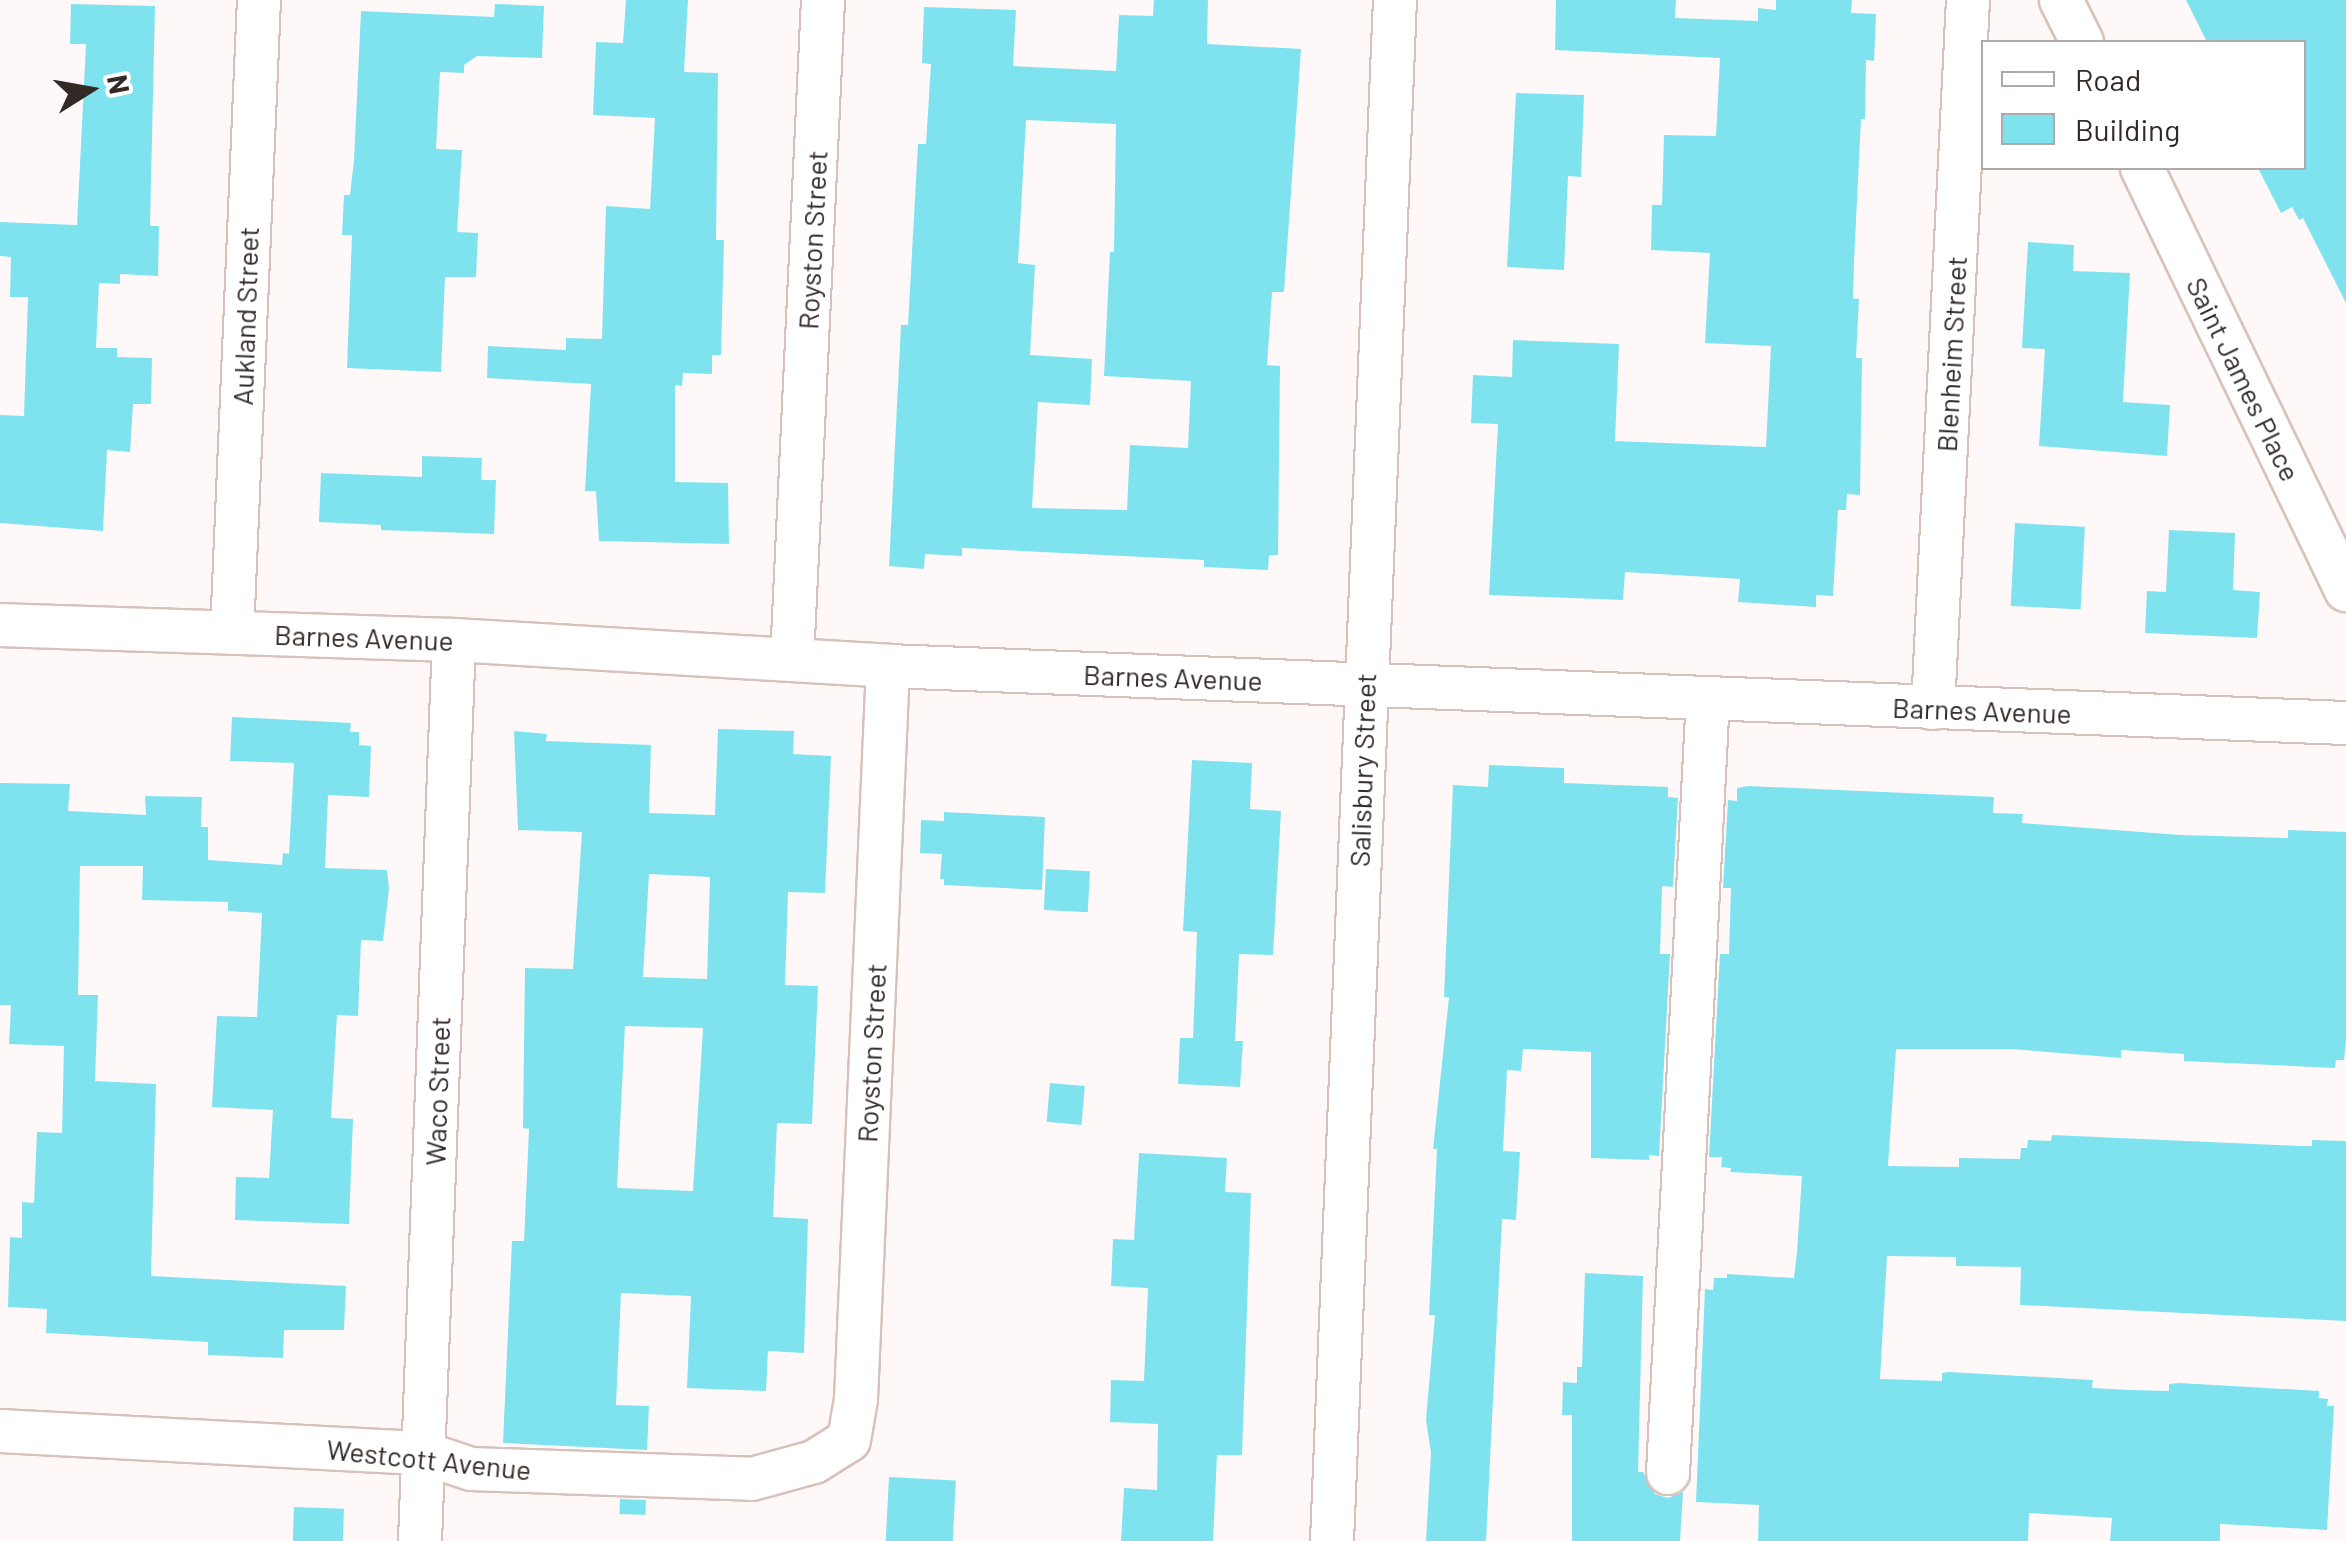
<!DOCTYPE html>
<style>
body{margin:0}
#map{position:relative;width:2346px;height:1541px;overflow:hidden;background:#fef9f8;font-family:Barlow,sans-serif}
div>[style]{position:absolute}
.building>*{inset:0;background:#7fe3ef;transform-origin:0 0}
.roads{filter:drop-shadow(2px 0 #d8c1bb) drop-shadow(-2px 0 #d8c1bb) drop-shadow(0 2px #d8c1bb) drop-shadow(0 -2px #d8c1bb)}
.minor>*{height:42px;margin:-21px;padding:0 21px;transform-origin:21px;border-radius:21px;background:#fff}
span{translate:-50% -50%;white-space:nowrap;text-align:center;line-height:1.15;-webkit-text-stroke:8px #fff;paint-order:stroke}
.street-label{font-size:28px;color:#332a28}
.legend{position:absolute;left:1981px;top:40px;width:325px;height:130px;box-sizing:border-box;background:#fff;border:2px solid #adaaa9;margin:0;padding:12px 18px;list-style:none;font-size:30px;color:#332a28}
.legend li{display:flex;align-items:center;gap:20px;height:50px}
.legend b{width:50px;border:2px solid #adaaa9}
.north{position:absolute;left:40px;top:40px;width:100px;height:100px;-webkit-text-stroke:8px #fff;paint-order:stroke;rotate:79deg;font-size:28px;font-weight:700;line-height:40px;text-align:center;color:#332a28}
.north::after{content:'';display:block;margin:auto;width:35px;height:45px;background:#332a28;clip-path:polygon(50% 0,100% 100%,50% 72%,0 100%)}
</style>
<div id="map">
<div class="building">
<div style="clip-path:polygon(626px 0,688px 0,684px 72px,718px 73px,716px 240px,724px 240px,721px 355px,712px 355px,712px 374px,683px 373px,682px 386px,675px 385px,675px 482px,728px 483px,729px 544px,599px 541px,596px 491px,585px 491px,591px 384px,487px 378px,488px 346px,566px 350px,566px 338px,602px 339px,606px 206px,650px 209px,655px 118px,593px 115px,596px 42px,623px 43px)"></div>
<div style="clip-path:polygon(evenodd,1154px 0,1208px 0,1207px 44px,1301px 49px,1284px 292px,1272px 292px,1267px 365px,1280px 366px,1278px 555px,1269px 555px,1268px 570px,1204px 567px,1204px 560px,962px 548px,962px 556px,925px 554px,924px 569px,889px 566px,901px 325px,908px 325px,918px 144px,926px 144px,931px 64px,922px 63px,924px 7px,1016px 10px,1013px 66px,1116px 71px,1119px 15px,1153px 16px,1154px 0,1026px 120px,1116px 124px,1114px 252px,1110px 252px,1104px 376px,1191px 381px,1188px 448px,1130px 445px,1127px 510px,1032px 508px,1038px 402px,1090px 405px,1092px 359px,1030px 355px,1035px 265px,1018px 263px,1026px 120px)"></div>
<div style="clip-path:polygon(1556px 0,1676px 0,1675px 18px,1758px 21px,1758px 8px,1776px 10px,1776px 0,1852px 0,1851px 13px,1876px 14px,1874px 61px,1866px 60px,1865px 119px,1861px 119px,1854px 261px,1853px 299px,1859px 299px,1856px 358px,1862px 358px,1860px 495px,1847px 494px,1846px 510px,1838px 510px,1833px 596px,1816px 595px,1816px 607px,1738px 602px,1740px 579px,1625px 572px,1623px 600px,1489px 595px,1498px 424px,1471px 423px,1473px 375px,1512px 377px,1513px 340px,1619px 344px,1615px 441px,1766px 447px,1771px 346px,1705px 343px,1710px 253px,1651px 250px,1652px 205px,1662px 205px,1664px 135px,1716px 136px,1720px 58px,1555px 50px)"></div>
<div style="clip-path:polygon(2186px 0,2346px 0,2346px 303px,2303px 218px,2299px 220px,2292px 207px,2281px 213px,2258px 168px,2304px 168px,2304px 42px,2207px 42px)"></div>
<div style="clip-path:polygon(71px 4px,155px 6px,150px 226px,159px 226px,158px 276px,120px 274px,120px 284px,99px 283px,96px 348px,117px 348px,117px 357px,152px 358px,151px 404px,133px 404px,130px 452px,107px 450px,103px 531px,0 523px,0 415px,24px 416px,28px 297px,10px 297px,11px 257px,0 256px,0 222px,77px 225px,86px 44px,70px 44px)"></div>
<div style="clip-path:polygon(495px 4px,544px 6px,542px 58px,477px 56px,464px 65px,464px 73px,440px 72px,436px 149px,462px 150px,457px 232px,478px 233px,476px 277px,445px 277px,441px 372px,347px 368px,352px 235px,342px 235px,344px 195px,350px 195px,354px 160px,361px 11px,494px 17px)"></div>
<div style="clip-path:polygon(1516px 93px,1584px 95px,1581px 177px,1568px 176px,1564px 270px,1507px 267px)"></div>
<div style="clip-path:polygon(2028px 242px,2074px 245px,2073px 271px,2130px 273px,2123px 402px,2170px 405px,2167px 456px,2039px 446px,2045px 349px,2022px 348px)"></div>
<div style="clip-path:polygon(422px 456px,482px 458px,481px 480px,496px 480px,494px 534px,381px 530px,381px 525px,319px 522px,321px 473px,422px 477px)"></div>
<div style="left:2015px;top:523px;width:70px;height:83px;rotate:3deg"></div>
<div style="clip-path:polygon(2169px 530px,2235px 533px,2233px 590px,2260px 592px,2257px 638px,2145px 633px,2147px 591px,2166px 592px)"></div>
<div style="clip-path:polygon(232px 717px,351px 723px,350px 732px,359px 732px,359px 745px,371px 746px,369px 797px,328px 795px,325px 868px,387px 870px,389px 889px,383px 941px,361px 940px,358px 1016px,337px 1015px,331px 1118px,353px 1119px,349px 1224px,235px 1220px,236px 1177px,269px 1178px,273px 1110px,212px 1107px,217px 1016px,257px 1017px,262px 913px,228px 911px,228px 902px,142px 900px,143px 866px,80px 866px,78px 995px,98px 995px,95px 1081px,156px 1084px,151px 1276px,346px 1286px,344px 1330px,284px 1330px,283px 1358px,208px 1355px,208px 1342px,46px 1333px,47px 1309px,8px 1307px,10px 1237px,22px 1238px,22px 1202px,34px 1203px,37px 1132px,62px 1133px,64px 1046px,9px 1044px,11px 1005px,0 1005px,0 783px,70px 784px,68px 811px,146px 815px,145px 796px,202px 797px,201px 827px,208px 827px,208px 860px,282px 865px,283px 853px,289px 854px,294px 763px,230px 761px)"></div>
<div style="clip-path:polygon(evenodd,718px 729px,794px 731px,793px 754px,831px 756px,825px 893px,788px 892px,785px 985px,818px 986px,812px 1124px,777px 1123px,773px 1217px,808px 1219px,804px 1353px,768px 1351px,766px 1391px,687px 1388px,691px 1296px,621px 1293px,616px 1405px,649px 1406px,647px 1450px,503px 1443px,512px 1241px,524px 1241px,529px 1129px,523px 1128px,525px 968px,573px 969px,582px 832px,518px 830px,514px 731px,547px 734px,546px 741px,651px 745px,649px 813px,715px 815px,718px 729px,649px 874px,710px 877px,707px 979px,643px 977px,649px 874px,718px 729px,625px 1026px,703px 1028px,693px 1191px,617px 1188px,625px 1026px)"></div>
<div style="clip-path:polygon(1192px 760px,1252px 763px,1250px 809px,1281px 811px,1273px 955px,1239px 954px,1235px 1041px,1243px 1041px,1240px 1087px,1178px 1084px,1180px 1038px,1193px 1038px,1197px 932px,1183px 931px)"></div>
<div style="clip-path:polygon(1489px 765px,1564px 768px,1564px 783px,1668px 787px,1668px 797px,1678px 798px,1673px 887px,1662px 886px,1660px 954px,1670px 954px,1659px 1156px,1649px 1155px,1649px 1160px,1591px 1158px,1591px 1052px,1523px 1049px,1521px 1071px,1507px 1070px,1503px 1151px,1520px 1152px,1516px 1220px,1502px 1219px,1486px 1541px,1426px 1541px,1431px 1453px,1426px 1420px,1435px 1315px,1429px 1315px,1437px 1149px,1433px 1149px,1449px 997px,1444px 997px,1453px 785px,1488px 787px)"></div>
<div style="clip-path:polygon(1748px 786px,1994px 797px,1993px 813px,2023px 814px,2022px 823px,2180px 835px,2288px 838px,2288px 830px,2346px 832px,2346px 1041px,2344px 1060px,2336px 1060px,2335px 1068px,2184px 1061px,2184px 1054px,2121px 1050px,2121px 1058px,2012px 1049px,1896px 1049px,1888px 1166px,1959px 1167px,1959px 1158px,2020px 1159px,2021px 1148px,2027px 1148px,2028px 1140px,2051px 1141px,2052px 1135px,2301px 1146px,2312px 1146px,2312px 1140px,2346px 1141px,2346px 1321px,2020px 1305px,2021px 1267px,1956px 1266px,1956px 1257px,1887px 1256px,1880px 1379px,1942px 1381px,1942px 1373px,1949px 1372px,2093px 1380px,2092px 1388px,2130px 1390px,2169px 1391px,2169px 1384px,2179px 1383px,2319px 1391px,2319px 1398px,2328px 1399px,2327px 1406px,2334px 1406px,2327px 1530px,2220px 1524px,2220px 1541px,2110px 1541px,2112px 1518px,2029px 1513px,2028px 1541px,1758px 1541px,1759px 1505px,1696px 1502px,1705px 1289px,1713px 1290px,1714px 1278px,1727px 1278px,1727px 1274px,1794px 1278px,1797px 1252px,1802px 1176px,1730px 1172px,1731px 1168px,1721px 1167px,1722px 1157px,1709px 1157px,1720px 954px,1729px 954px,1731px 888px,1723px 888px,1728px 800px,1737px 801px,1737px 788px)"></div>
<div style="clip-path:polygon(944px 812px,1045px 817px,1042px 890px,944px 885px,944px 879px,940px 879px,942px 854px,920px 853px,921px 820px,944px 821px)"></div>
<div style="left:1046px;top:869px;width:44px;height:41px;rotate:3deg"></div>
<div style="left:1050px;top:1083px;width:35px;height:39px;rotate:5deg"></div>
<div style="clip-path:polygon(1139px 1153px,1227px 1158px,1225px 1192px,1251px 1193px,1242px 1455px,1217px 1455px,1213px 1541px,1121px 1541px,1124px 1488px,1157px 1490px,1158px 1424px,1110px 1422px,1111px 1380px,1144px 1381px,1148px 1288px,1111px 1286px,1113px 1239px,1134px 1240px)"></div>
<div style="clip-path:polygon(1585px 1273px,1643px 1276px,1638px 1472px,1643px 1472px,1655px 1494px,1668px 1498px,1683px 1492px,1680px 1541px,1572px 1541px,1572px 1415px,1562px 1415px,1563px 1382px,1577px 1383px,1577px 1367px,1582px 1367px)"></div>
<div style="left:889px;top:1477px;width:67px;height:64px;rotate:3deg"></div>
<div style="left:620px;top:1499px;width:26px;height:15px;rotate:2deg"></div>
<div style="left:294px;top:1507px;width:50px;height:34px;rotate:2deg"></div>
</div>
<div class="roads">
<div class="minor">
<div style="left:2061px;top:0;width:47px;rotate:63.4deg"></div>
<div style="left:2142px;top:168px;width:469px;rotate:64.2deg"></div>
<div style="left:0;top:625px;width:454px;rotate:1.9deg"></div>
<div style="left:454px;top:640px;width:435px;rotate:3.4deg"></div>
<div style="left:888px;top:666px;width:1459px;rotate:2.24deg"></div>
<div style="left:232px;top:633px;width:634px;rotate:-87.56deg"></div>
<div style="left:792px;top:660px;width:661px;rotate:-87.31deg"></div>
<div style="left:1933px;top:708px;width:709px;rotate:-87.17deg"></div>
<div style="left:0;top:1431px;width:424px;rotate:3deg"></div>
<div style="left:423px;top:1453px;width:51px;rotate:18.4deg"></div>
<div style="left:471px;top:1469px;width:281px;rotate:2deg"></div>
<div style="left:752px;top:1479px;width:64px;rotate:-15.3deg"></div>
<div style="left:814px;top:1462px;width:41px;rotate:-32.2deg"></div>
<div style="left:849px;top:1440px;width:42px;rotate:-80.3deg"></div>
<div style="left:856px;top:1399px;width:734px;rotate:-87.5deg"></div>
<div style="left:1668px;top:1473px;width:776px;rotate:-87.05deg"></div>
<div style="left:420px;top:1541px;width:902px;rotate:-87.84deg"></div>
<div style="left:1332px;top:1541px;width:1542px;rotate:-87.66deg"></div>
</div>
</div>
<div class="street-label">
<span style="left:812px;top:240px;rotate:-87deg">Royston Street</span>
<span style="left:245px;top:316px;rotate:-88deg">Aukland Street</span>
<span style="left:1951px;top:354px;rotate:-87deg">Blenheim Street</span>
<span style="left:2244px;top:379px;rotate:64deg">Saint James Place</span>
<span style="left:364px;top:637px;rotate:2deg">Barnes Avenue</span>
<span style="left:1173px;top:677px;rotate:2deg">Barnes Avenue</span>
<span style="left:1982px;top:710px;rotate:2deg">Barnes Avenue</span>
<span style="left:1362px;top:770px;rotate:-88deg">Salisbury Street</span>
<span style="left:871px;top:1053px;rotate:-87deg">Royston Street</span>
<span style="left:437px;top:1091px;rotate:-88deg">Waco Street</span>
<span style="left:429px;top:1459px;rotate:6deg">Westcott Avenue</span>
</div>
<ul class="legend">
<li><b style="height:12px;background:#fff"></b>Road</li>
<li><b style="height:28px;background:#7fe3ef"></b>Building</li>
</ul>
<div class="north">N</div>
</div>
